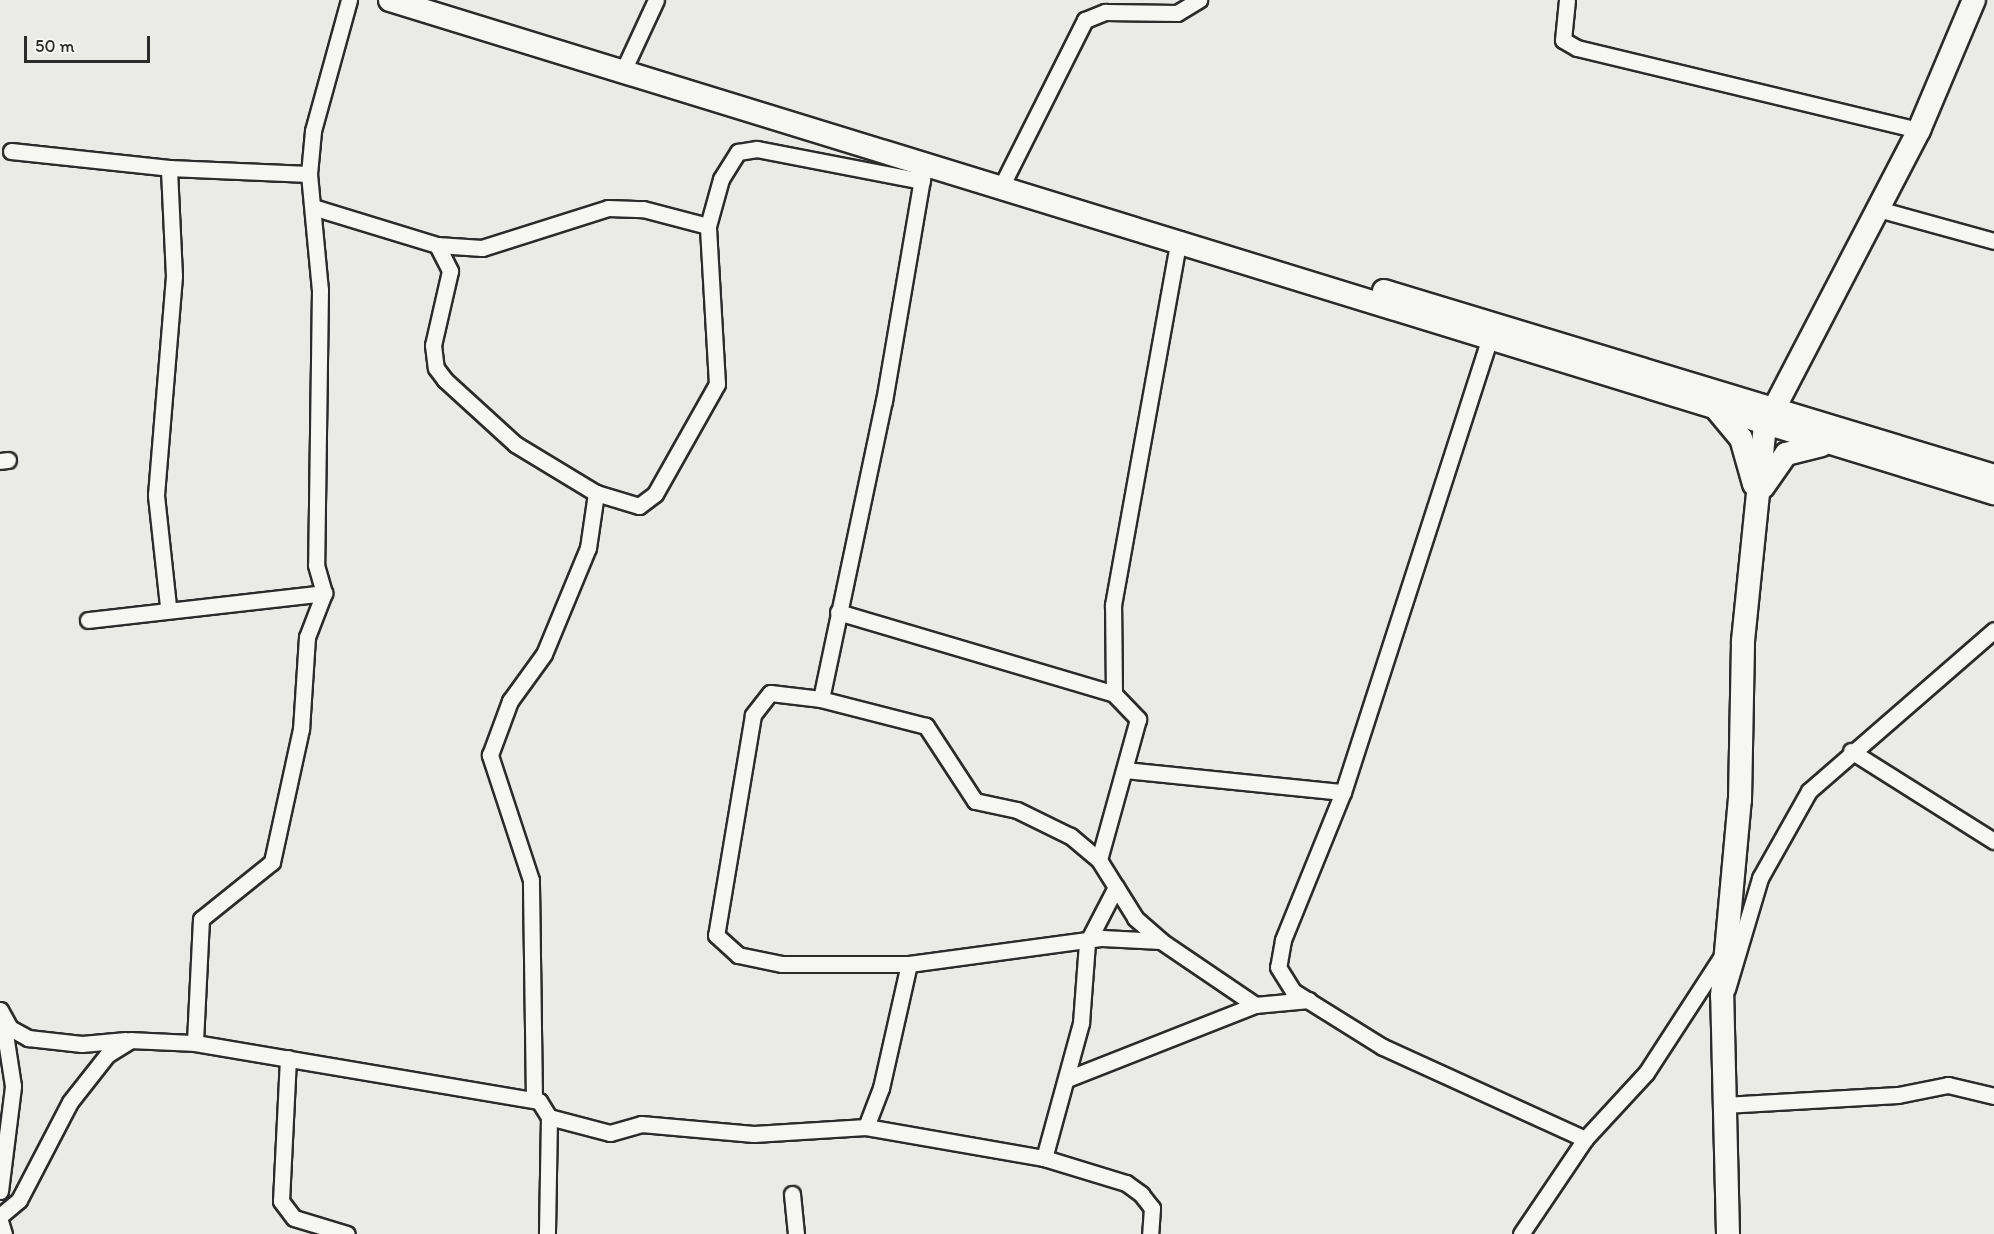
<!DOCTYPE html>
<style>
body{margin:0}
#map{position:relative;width:1994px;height:1234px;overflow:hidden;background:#eaeae6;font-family:Itim,sans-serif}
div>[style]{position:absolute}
.roads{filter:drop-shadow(2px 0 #2b2b2b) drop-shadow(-2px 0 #2b2b2b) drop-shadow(0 2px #2b2b2b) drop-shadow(0 -2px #2b2b2b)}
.street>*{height:15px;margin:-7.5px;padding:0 7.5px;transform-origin:7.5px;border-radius:7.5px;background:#f6f6f2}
.secondary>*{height:22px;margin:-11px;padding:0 11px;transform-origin:11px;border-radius:11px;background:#f6f6f2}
span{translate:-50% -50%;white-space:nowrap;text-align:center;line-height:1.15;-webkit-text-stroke:5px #f6f6f2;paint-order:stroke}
.scale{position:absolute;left:24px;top:36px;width:126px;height:27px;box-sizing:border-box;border:3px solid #2b2b2b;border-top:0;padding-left:8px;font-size:18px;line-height:21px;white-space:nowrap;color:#2b2b2b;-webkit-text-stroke:4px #f6f6f2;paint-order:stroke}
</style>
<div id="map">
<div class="roads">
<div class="street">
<div style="left:349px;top:0;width:136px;rotate:105.4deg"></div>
<div style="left:313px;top:131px;width:43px;rotate:95.3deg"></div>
<div style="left:309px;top:174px;width:117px;rotate:84.6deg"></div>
<div style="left:320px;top:290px;width:275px;rotate:90.8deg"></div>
<div style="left:316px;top:565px;width:29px;rotate:74deg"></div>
<div style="left:324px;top:593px;width:47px;rotate:111.1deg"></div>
<div style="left:307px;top:637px;width:92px;rotate:93.7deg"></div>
<div style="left:301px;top:729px;width:136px;rotate:102.3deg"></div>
<div style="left:272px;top:862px;width:91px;rotate:141.2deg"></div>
<div style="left:201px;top:919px;width:124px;rotate:92.8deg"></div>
<div style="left:195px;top:1043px;width:349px;rotate:9.6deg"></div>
<div style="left:539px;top:1101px;width:19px;rotate:58deg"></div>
<div style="left:549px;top:1117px;width:117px;rotate:91deg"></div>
<div style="left:1567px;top:0;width:40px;rotate:95.7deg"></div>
<div style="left:1563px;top:40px;width:16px;rotate:30deg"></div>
<div style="left:1577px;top:48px;width:352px;rotate:13.5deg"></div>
<div style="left:623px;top:71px;width:78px;rotate:-65.1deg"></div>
<div style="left:11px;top:151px;width:159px;rotate:6.1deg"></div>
<div style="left:169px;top:168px;width:140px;rotate:2.5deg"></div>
<div style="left:1002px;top:185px;width:185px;rotate:-63.3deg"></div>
<div style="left:1085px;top:20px;width:22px;rotate:-22deg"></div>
<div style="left:1105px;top:12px;width:72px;rotate:0.8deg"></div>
<div style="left:1177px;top:13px;width:26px;rotate:-31deg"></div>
<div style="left:316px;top:208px;width:127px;rotate:17deg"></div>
<div style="left:437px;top:245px;width:29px;rotate:63deg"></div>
<div style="left:450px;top:271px;width:76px;rotate:102.9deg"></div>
<div style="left:433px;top:345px;width:23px;rotate:83deg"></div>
<div style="left:436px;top:368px;width:15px;rotate:53deg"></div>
<div style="left:445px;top:380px;width:95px;rotate:42.4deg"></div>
<div style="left:515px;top:444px;width:95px;rotate:31.2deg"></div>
<div style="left:596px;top:493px;width:45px;rotate:16.8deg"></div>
<div style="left:639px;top:506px;width:20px;rotate:-37deg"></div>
<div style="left:655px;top:494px;width:126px;rotate:-60.6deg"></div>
<div style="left:717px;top:384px;width:158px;rotate:-93.3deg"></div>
<div style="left:708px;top:226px;width:49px;rotate:-74.5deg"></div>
<div style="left:721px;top:179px;width:32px;rotate:-58deg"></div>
<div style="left:738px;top:152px;width:19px;rotate:-9deg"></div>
<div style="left:757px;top:149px;width:168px;rotate:11deg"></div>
<div style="left:1878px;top:209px;width:120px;rotate:15.4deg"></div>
<div style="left:437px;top:245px;width:45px;rotate:3.8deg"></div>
<div style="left:482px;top:248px;width:132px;rotate:-17.6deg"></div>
<div style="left:608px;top:208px;width:35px;rotate:2deg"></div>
<div style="left:643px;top:209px;width:67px;rotate:14.7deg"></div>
<div style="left:1492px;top:331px;width:484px;rotate:107.9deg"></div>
<div style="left:1343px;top:792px;width:160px;rotate:112.1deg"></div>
<div style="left:1283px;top:940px;width:27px;rotate:100deg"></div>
<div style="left:1278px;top:967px;width:28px;rotate:58deg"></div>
<div style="left:1293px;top:991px;width:106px;rotate:31.9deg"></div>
<div style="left:1383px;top:1047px;width:222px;rotate:24.5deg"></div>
<div style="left:0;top:461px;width:8px;rotate:-7deg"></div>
<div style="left:168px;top:606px;width:112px;rotate:-96.2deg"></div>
<div style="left:156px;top:495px;width:220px;rotate:-85.3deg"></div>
<div style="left:174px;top:276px;width:108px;rotate:-92.7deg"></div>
<div style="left:838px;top:612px;width:288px;rotate:16.5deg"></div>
<div style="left:1114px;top:694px;width:35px;rotate:46deg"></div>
<div style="left:1138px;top:719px;width:146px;rotate:105.5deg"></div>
<div style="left:1099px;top:860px;width:32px;rotate:58deg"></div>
<div style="left:1116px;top:887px;width:63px;rotate:117.4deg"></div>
<div style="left:1087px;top:943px;width:80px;rotate:94.3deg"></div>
<div style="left:1081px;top:1023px;width:140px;rotate:105.3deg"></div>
<div style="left:88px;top:620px;width:238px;rotate:-6.5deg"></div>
<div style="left:1114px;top:694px;width:89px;rotate:-90.6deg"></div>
<div style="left:1113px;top:605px;width:372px;rotate:-79.8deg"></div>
<div style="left:821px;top:699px;width:305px;rotate:-78.1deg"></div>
<div style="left:884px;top:401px;width:232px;rotate:-80.3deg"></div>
<div style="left:1851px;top:751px;width:169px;rotate:32.2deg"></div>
<div style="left:1125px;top:770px;width:219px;rotate:5.8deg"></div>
<div style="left:1099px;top:860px;width:38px;rotate:-140deg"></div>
<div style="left:1070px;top:836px;width:59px;rotate:-153.9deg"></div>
<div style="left:1017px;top:810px;width:43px;rotate:-167.9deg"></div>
<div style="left:975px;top:801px;width:90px;rotate:-123.2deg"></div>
<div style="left:926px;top:726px;width:108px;rotate:-165.6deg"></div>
<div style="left:821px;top:699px;width:51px;rotate:-173.3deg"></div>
<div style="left:770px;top:693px;width:28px;rotate:128deg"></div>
<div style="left:753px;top:715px;width:223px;rotate:99.5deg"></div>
<div style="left:716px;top:935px;width:30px;rotate:42deg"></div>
<div style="left:738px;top:955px;width:45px;rotate:11.6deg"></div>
<div style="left:782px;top:964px;width:127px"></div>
<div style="left:909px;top:964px;width:195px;rotate:-7.7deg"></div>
<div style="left:1102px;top:938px;width:59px;rotate:2.9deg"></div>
<div style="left:1116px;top:887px;width:36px;rotate:58deg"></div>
<div style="left:1135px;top:918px;width:35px;rotate:41deg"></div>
<div style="left:1161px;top:941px;width:114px;rotate:34.2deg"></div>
<div style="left:1727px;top:989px;width:116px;rotate:-73.4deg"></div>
<div style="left:1760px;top:878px;width:100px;rotate:-60.6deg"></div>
<div style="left:1809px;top:791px;width:245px;rotate:-41deg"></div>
<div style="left:0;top:1010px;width:21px;rotate:61deg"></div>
<div style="left:10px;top:1028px;width:21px;rotate:29deg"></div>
<div style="left:28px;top:1038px;width:54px;rotate:6.3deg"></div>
<div style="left:82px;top:1044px;width:44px;rotate:-5.2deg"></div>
<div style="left:288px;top:1058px;width:143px;rotate:92.8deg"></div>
<div style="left:281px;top:1201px;width:21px;rotate:53deg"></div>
<div style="left:294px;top:1218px;width:55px;rotate:16.8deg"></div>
<div style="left:1067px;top:1079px;width:202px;rotate:-21.5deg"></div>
<div style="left:1255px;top:1005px;width:54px;rotate:-5.3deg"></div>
<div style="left:534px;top:1100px;width:220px;rotate:-90.8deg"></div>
<div style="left:531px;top:880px;width:132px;rotate:-108.2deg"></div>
<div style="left:490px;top:755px;width:58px;rotate:-69.7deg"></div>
<div style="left:510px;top:701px;width:58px;rotate:-54.1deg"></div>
<div style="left:544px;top:654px;width:115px;rotate:-67.5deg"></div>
<div style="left:588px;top:548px;width:56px;rotate:-81.7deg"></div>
<div style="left:1724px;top:1105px;width:174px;rotate:-3.3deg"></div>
<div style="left:1898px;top:1095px;width:51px;rotate:-11.3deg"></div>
<div style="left:1948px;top:1085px;width:47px;rotate:13.4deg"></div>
<div style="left:549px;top:1117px;width:63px;rotate:14.7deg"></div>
<div style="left:610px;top:1133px;width:32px;rotate:-16deg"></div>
<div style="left:641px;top:1124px;width:113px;rotate:5.1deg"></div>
<div style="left:754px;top:1134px;width:112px;rotate:-3.6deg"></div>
<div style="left:866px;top:1127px;width:181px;rotate:9.9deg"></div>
<div style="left:1044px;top:1158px;width:86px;rotate:17deg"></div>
<div style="left:1126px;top:1183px;width:19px;rotate:36deg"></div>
<div style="left:1141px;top:1194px;width:18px;rotate:52deg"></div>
<div style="left:1152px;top:1208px;width:26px;rotate:94deg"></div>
<div style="left:866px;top:1127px;width:42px;rotate:-69deg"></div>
<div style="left:881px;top:1088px;width:127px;rotate:-77.3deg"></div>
<div style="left:0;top:1191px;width:106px;rotate:-82.9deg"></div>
<div style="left:13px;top:1086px;width:66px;rotate:-98.7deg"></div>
<div style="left:792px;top:1194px;width:40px;rotate:84.3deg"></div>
<div style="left:0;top:1216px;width:25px;rotate:-40deg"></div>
<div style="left:19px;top:1200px;width:110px;rotate:-62.5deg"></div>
<div style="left:70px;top:1102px;width:60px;rotate:-51.8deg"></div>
<div style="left:107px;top:1055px;width:28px;rotate:-32deg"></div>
<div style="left:131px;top:1040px;width:64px;rotate:2.7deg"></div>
<div style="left:0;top:1221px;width:14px;rotate:73deg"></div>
<div style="left:1521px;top:1234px;width:115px;rotate:-56deg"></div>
<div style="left:1585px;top:1139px;width:90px;rotate:-47.3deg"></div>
<div style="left:1646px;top:1073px;width:143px;rotate:-57deg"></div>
</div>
<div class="secondary">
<div style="left:390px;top:0;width:1678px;rotate:17.09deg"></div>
<div style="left:1384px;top:291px;width:637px;rotate:16.87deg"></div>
<div style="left:1718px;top:411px;width:35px;rotate:50deg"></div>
<div style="left:1741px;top:438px;width:48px;rotate:74.2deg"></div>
<div style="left:1763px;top:487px;width:40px;rotate:-55.1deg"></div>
<div style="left:1786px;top:454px;width:36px;rotate:-14deg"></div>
<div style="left:1728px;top:1234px;width:238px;rotate:-91.4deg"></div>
<div style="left:1722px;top:996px;width:197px;rotate:-84.8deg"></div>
<div style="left:1740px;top:800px;width:159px;rotate:-88.9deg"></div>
<div style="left:1743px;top:641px;width:216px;rotate:-84.2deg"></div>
<div style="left:1765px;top:426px;width:334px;rotate:-62.5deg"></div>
<div style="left:1919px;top:130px;width:141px;rotate:-67.1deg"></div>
</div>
</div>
<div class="scale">50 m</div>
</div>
